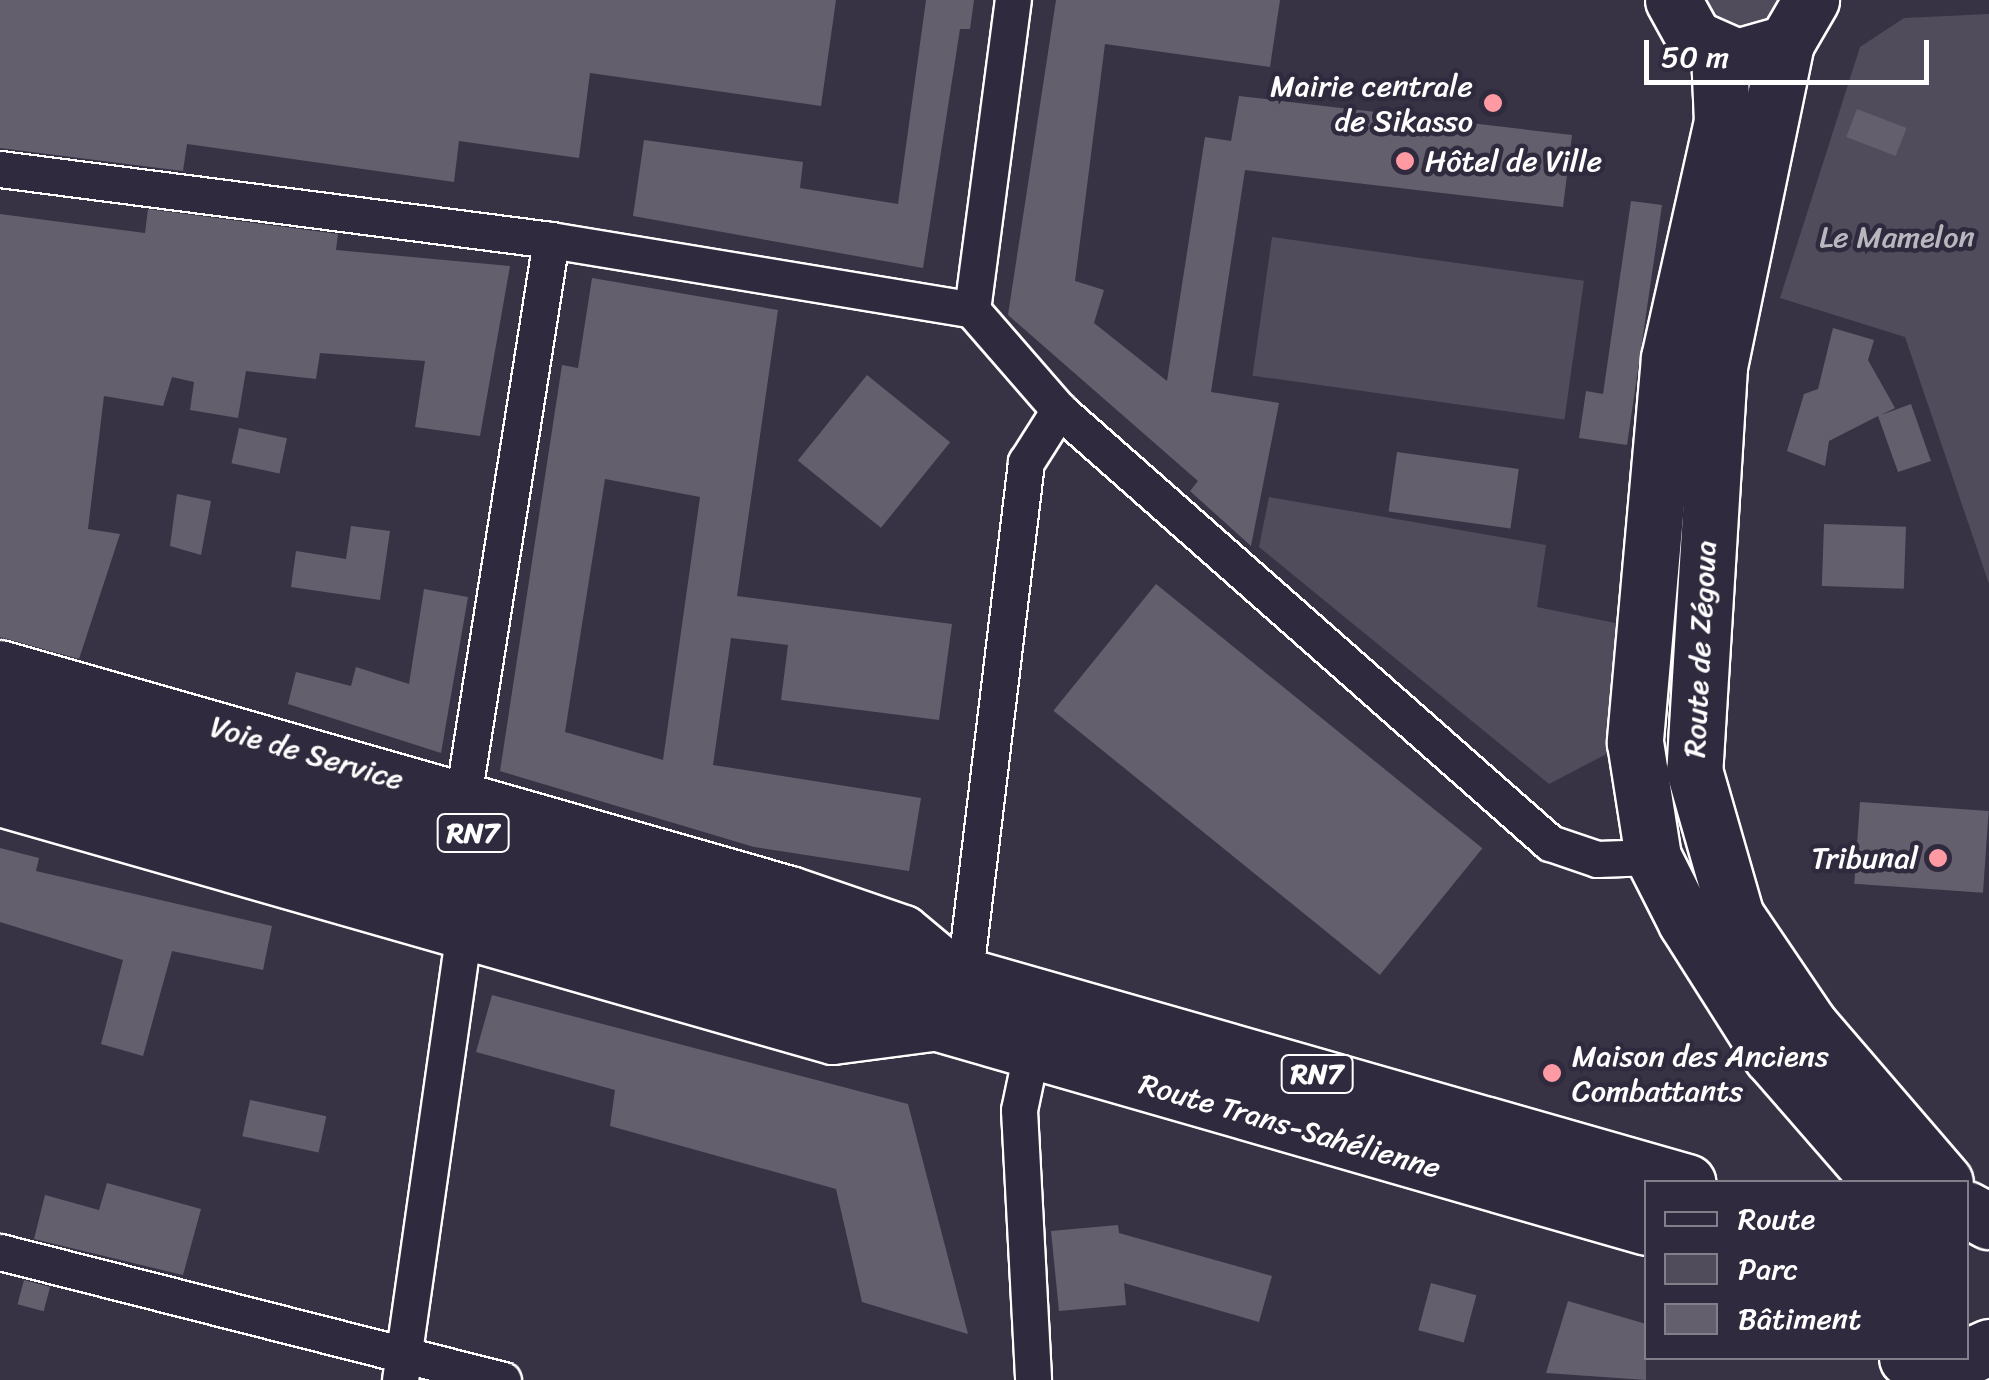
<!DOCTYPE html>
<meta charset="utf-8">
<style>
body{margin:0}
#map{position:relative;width:1989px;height:1380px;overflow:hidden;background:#373345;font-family:Sriracha,sans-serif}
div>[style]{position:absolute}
.green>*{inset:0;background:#514c5c;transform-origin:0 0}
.building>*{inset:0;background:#635f6d;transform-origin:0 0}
.roads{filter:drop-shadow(2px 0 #fff) drop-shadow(-2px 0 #fff) drop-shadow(0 2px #fff) drop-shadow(0 -2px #fff)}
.street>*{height:35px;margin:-17.5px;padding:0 17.5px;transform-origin:17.5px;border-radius:17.5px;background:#2f2a3d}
.secondary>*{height:50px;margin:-25px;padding:0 25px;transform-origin:25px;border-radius:25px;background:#2f2a3d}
.primary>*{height:55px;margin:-27.5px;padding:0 27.5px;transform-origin:27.5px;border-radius:27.5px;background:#2f2a3d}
.highway>*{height:55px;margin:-27.5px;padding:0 27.5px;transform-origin:27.5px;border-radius:27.5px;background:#2f2a3d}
.dots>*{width:28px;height:28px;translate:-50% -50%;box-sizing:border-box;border:5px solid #2f2a3d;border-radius:50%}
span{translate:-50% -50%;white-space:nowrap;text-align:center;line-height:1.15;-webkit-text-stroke:9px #2f2a3d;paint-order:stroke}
.shield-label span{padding:2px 8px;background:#2f2a3d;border:2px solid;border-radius:8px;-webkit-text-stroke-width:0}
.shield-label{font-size:28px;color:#fff;font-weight:700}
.poi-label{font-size:30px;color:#fff}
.right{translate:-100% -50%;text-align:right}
.left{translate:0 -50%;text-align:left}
.park-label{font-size:30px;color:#b9b7be}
.street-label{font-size:30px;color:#fff}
.legend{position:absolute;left:1644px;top:1180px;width:325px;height:180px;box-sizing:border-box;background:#2f2a3d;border:2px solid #827f8b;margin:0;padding:12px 18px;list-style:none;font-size:30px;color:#fff}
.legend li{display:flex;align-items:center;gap:20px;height:50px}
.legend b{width:50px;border:2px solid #827f8b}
.scale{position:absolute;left:1644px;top:40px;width:285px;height:45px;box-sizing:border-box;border:5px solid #fff;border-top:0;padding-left:12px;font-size:30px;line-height:35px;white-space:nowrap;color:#fff;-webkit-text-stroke:8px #2f2a3d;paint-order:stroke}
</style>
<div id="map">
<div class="green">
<div style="clip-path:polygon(1692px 0,1794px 0,1787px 15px,1726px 36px)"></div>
<div style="clip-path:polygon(1989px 14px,1989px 584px,1905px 337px,1780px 298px,1860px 47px,1904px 18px)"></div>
<div style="left:1272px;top:237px;width:315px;height:140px;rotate:8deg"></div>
<div style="clip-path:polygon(1269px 497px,1546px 545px,1537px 607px,1630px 626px,1616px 749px,1549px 784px,1259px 547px)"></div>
</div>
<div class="building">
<div style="clip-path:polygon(0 0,836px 0,821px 106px,590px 73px,579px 158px,459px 141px,454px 182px,187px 144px,183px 171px,0 148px)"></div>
<div style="clip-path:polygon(926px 0,974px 0,970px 29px,960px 29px,923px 268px,633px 216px,644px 140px,803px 162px,800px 188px,898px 204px)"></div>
<div style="clip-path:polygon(1056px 0,1280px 0,1270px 67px,1105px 44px,1075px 281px,1104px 290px,1094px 323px,1167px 381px,1205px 137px,1231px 141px,1239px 96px,1572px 135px,1563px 207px,1245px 170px,1211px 392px,1279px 403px,1251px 546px,1190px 491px,1198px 481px,1008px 315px)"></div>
<div style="left:1857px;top:109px;width:53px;height:30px;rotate:21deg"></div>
<div style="clip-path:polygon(1631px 201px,1662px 205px,1627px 445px,1579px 438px,1586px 391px,1603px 394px)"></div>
<div style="clip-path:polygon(148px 209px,338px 234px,336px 250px,510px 266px,480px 436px,415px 427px,425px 361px,320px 353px,316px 379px,246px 371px,238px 418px,190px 410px,194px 382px,172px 377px,163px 406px,104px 396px,88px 529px,120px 534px,79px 659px,0 637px,0 214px,145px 233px)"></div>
<div style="clip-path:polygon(evenodd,592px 278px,778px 310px,737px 596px,952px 624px,939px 720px,781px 700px,788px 645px,731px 638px,713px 765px,921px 798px,909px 871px,754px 847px,500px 771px,562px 365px,578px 368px,592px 278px,605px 479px,700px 497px,663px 760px,565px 732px,605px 479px)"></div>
<div style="clip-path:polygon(1833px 328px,1874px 340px,1868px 360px,1895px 408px,1881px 415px,1911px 404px,1931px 461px,1898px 472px,1878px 416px,1829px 441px,1825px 466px,1787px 451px,1804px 394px,1818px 389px)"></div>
<div style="left:867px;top:375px;width:107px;height:110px;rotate:39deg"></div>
<div style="left:239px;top:428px;width:49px;height:36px;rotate:12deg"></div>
<div style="left:1397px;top:452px;width:123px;height:60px;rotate:8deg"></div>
<div style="clip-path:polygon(177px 494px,211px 501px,201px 555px,170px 546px)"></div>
<div style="left:1824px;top:524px;width:82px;height:62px;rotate:2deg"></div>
<div style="clip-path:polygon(351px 526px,390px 531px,380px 600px,291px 587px,296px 551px,346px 559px)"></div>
<div style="left:1156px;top:584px;width:420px;height:163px;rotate:39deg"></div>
<div style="clip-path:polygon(424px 589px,468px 597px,441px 753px,288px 704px,296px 672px,351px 686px,356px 667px,409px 684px)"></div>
<div style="left:1860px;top:802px;width:129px;height:82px;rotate:4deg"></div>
<div style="clip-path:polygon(0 848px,39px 858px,36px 871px,272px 926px,263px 970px,172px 951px,143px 1056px,101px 1044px,123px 960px,0 922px)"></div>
<div style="clip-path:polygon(492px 995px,908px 1104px,968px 1334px,862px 1302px,836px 1189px,610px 1126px,615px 1090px,476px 1052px)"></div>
<div style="left:250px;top:1100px;width:78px;height:37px;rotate:12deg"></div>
<div style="clip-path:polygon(107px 1183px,201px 1209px,183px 1275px,34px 1239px,45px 1195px,99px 1210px)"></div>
<div style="clip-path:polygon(1118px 1225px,1119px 1233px,1272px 1276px,1259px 1322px,1124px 1283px,1126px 1305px,1059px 1311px,1051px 1231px)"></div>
<div style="left:24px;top:1280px;width:27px;height:25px;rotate:15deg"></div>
<div style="left:1431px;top:1283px;width:47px;height:49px;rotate:15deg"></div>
<div style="clip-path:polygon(1568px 1301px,1646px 1324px,1646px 1380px,1546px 1373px)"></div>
</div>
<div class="roads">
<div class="street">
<div style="left:0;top:169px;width:556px;rotate:7.34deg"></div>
<div style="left:551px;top:240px;width:427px;rotate:9.4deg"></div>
<div style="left:972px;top:310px;width:133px;rotate:49deg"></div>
<div style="left:1059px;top:410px;width:655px;rotate:41.41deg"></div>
<div style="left:1550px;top:843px;width:50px;rotate:18.8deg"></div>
<div style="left:1597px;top:859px;width:56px;rotate:-2deg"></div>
<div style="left:972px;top:310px;width:313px;rotate:-82.5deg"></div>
<div style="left:463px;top:797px;width:564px;rotate:-81.02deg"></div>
<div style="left:965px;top:972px;width:514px;rotate:-83.18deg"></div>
<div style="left:1026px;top:462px;width:62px;rotate:-57.6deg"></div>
<div style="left:1031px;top:1053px;width:58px;rotate:101.9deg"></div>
<div style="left:1019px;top:1110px;width:270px;rotate:87deg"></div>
<div style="left:0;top:1252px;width:519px;rotate:14.28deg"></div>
<div style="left:400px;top:1380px;width:447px;rotate:-81.9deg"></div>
</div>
<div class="secondary">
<div style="left:0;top:666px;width:822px;rotate:15.96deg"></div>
<div style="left:790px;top:892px;width:120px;rotate:18.9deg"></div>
<div style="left:904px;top:931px;width:50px;rotate:40.1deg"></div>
<div style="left:0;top:801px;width:866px;rotate:15.95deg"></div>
<div style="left:833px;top:1039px;width:100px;rotate:-7.5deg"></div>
</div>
<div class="primary">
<div style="left:1673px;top:0;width:43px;rotate:61.1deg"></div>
<div style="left:1694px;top:38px;width:47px;rotate:23.8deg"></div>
<div style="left:1737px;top:57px;width:51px;rotate:-15.9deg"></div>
<div style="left:1786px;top:43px;width:50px;rotate:-59.8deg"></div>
<div style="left:1786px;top:43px;width:331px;rotate:101.7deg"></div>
<div style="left:1719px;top:367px;width:404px;rotate:93.5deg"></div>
<div style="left:1694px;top:770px;width:152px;rotate:74deg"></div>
<div style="left:1736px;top:916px;width:130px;rotate:55.9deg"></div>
<div style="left:1809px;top:1024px;width:208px;rotate:49.3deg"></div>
<div style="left:1719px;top:53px;width:68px;rotate:87.5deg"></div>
<div style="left:1722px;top:121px;width:243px;rotate:102.6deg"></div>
<div style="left:1669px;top:358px;width:386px;rotate:95.1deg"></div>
<div style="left:1635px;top:742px;width:116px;rotate:81.1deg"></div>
<div style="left:1653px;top:857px;width:73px;rotate:63.1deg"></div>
<div style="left:1686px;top:922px;width:159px;rotate:57.6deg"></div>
<div style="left:1771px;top:1056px;width:167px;rotate:48.9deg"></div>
</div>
<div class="highway">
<div style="left:0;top:700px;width:1755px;rotate:15.95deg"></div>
<div style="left:0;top:753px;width:1713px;rotate:16.06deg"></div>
<div style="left:1966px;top:1209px;width:26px;rotate:28deg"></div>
<div style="left:1907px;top:1358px;width:45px;rotate:7.6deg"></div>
<div style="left:1952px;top:1364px;width:41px;rotate:-24.7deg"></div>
</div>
</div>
<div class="dots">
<div style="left:1493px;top:103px;background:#ff9aa2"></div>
<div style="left:1405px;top:161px;background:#ff9aa2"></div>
<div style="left:1938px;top:858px;background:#ff9aa2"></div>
<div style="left:1552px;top:1073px;background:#ff9aa2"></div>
</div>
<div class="shield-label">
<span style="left:473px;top:833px">RN7</span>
<span style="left:1317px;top:1074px">RN7</span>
</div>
<div class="poi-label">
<span class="right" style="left:1473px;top:103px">Mairie centrale<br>de Sikasso</span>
<span class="left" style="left:1425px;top:161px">Hôtel de Ville</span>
<span class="right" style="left:1918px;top:858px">Tribunal</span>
<span class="left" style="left:1572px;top:1073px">Maison des Anciens<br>Combattants</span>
</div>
<div class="park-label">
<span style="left:1897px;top:237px">Le Mamelon</span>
</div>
<div class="street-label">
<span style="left:1700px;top:649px;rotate:-87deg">Route de Zégoua</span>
<span style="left:307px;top:753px;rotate:16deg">Voie de Service</span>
<span style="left:1290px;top:1126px;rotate:16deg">Route Trans-Sahélienne</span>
</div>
<ul class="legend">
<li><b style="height:12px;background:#2f2a3d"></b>Route</li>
<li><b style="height:28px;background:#514c5c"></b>Parc</li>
<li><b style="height:28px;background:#635f6d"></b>Bâtiment</li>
</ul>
<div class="scale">50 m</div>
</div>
